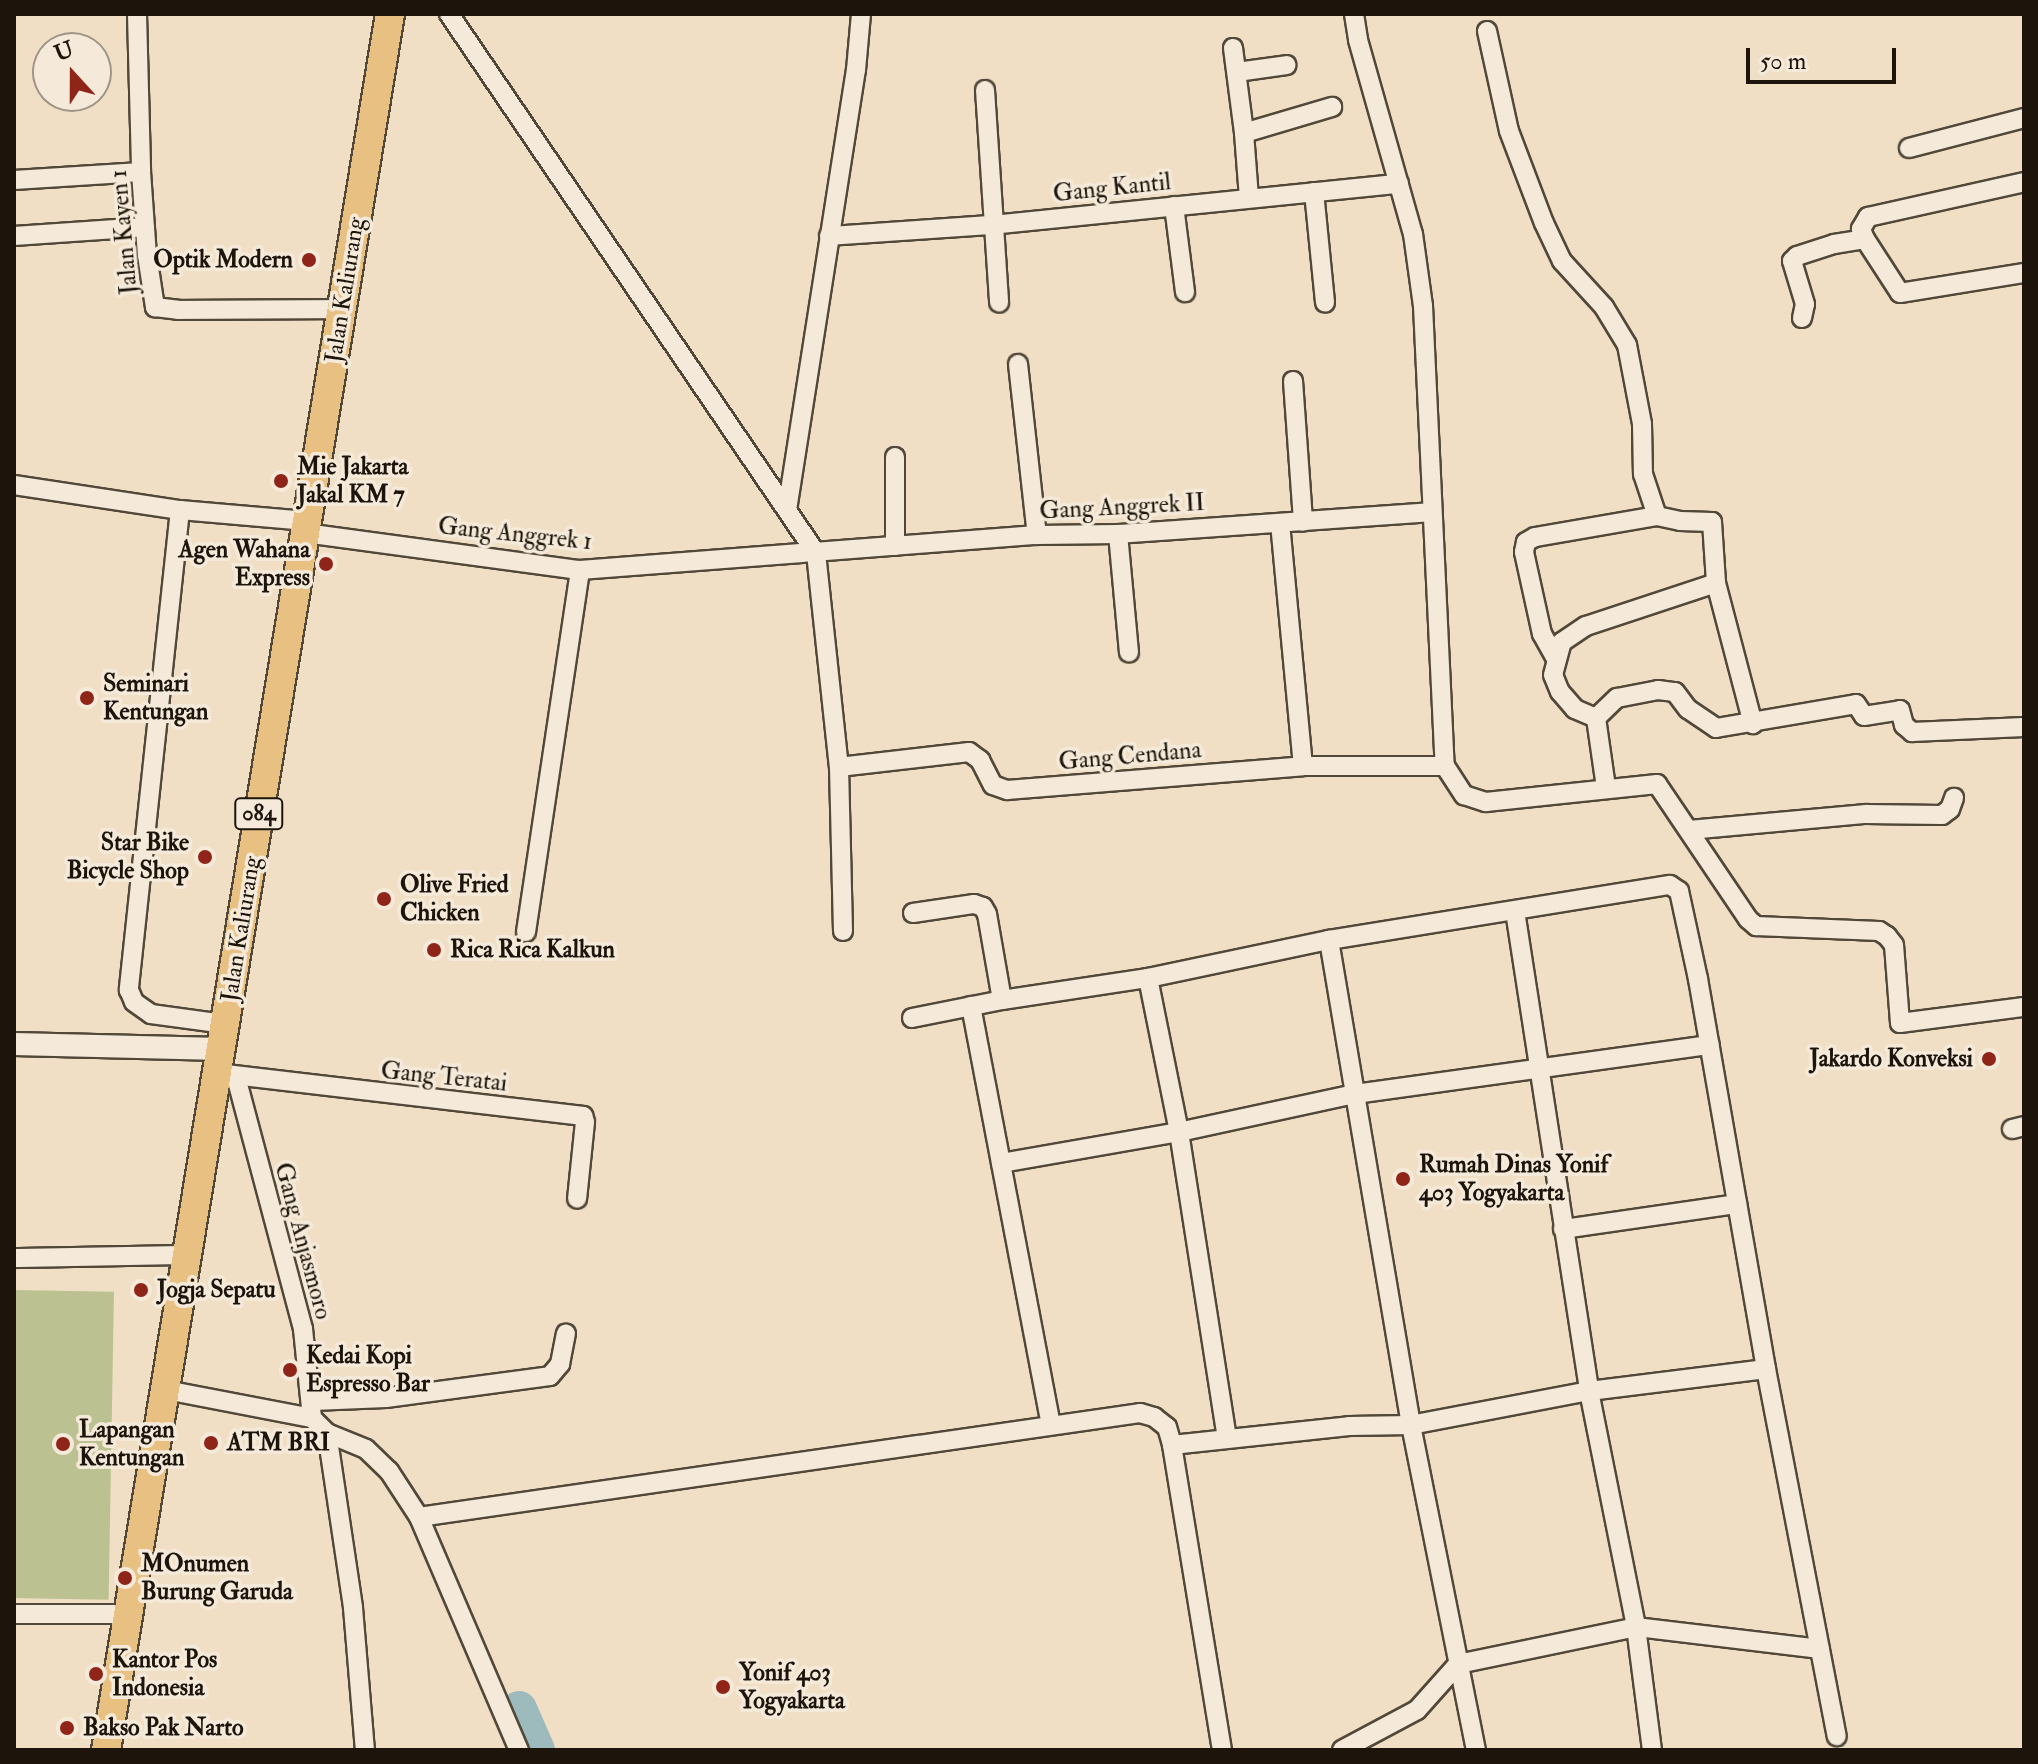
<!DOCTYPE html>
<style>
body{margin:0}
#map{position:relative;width:2038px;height:1764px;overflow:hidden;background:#f0dfc4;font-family:"IM FELL Double Pica",serif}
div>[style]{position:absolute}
.green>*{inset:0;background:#bcc192;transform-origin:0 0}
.river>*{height:36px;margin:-18px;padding:0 18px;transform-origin:18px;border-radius:18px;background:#9dbabd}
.roads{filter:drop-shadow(2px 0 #524839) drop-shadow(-2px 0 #524839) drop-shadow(0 2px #524839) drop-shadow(0 -2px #524839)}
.minor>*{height:18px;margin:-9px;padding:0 9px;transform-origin:9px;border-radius:9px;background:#f5ead9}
.tertiary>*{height:22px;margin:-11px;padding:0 11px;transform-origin:11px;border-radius:11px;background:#f5ead9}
.primary>*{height:28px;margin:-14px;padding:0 14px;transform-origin:14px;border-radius:14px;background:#e8c082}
.dots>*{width:22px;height:22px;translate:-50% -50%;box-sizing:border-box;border:4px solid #f5ead9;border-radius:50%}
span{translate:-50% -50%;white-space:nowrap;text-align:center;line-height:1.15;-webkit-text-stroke:7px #f5ead9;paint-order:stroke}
.shield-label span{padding:2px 6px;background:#f5ead9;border:2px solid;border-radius:6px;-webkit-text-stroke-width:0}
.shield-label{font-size:22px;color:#1d150b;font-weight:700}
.street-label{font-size:24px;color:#1d150b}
.poi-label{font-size:24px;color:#1d150b;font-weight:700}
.right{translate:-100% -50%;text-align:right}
.left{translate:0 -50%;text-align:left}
.frame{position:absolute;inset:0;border:16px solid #1d150b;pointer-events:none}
.north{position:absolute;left:32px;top:32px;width:80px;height:80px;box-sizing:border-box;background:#f5ead9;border:2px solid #9f9587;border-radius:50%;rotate:339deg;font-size:22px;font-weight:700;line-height:32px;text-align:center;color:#1d150b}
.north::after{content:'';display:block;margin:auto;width:28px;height:36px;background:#8f2418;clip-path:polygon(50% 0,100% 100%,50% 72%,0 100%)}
.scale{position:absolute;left:1746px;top:48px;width:150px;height:36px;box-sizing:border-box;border:4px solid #1d150b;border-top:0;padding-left:10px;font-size:24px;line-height:28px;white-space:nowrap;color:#1d150b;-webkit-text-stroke:6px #f5ead9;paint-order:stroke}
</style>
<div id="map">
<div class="green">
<div style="left:14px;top:1290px;width:100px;height:308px;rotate:1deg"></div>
</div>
<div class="river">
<div style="left:519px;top:1709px;width:45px;rotate:66.3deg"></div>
</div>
<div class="roads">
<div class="minor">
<div style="left:137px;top:14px;width:158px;rotate:88.5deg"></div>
<div style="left:141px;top:172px;width:83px;rotate:85.9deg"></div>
<div style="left:147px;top:255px;width:53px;rotate:81.3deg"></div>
<div style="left:155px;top:307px;width:23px;rotate:7deg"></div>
<div style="left:178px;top:310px;width:164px;rotate:-0.3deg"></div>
<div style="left:449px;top:14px;width:652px;rotate:55.75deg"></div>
<div style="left:816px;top:553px;width:215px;rotate:83.9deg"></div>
<div style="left:839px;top:767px;width:164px;rotate:88.6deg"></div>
<div style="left:1354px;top:14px;width:26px;rotate:81deg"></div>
<div style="left:1358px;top:40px;width:202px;rotate:74.2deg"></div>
<div style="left:1413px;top:234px;width:73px;rotate:82.1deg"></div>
<div style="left:1423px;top:306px;width:461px;rotate:87.3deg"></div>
<div style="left:1445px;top:766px;width:35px;rotate:57deg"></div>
<div style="left:1464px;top:795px;width:23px;rotate:18deg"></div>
<div style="left:1486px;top:802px;width:172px;rotate:-6deg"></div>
<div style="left:1657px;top:784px;width:163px;rotate:56deg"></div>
<div style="left:1748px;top:919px;width:11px;rotate:41deg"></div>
<div style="left:1756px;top:926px;width:123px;rotate:2.3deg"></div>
<div style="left:1879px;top:931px;width:9px;rotate:32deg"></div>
<div style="left:1887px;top:936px;width:11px;rotate:52deg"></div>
<div style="left:1894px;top:945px;width:78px;rotate:85.6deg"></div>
<div style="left:1900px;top:1023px;width:125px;rotate:-7.4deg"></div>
<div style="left:1487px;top:31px;width:102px;rotate:77.6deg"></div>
<div style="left:1509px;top:131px;width:98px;rotate:69.2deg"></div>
<div style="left:1544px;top:223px;width:42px;rotate:64.7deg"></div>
<div style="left:1562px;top:261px;width:62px;rotate:47.6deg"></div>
<div style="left:1604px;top:307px;width:44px;rotate:58.8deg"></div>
<div style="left:1627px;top:345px;width:80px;rotate:79.2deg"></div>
<div style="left:1642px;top:424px;width:50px;rotate:88.9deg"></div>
<div style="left:1643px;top:474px;width:44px;rotate:71.6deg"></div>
<div style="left:1657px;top:516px;width:24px;rotate:12deg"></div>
<div style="left:1680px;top:521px;width:32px;rotate:2deg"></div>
<div style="left:1712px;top:522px;width:61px;rotate:86.2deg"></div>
<div style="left:1716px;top:583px;width:146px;rotate:75.3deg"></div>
<div style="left:1233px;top:48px;width:86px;rotate:82.6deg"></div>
<div style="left:1237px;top:72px;width:50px;rotate:-8deg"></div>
<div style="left:985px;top:90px;width:213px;rotate:86.2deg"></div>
<div style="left:1909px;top:148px;width:119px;rotate:-14.6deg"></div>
<div style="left:14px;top:180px;width:127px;rotate:-3.6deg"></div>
<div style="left:1314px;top:192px;width:111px;rotate:84.3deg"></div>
<div style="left:1249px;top:198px;width:65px;rotate:-94.4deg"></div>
<div style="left:1244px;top:133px;width:92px;rotate:-16.5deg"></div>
<div style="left:1174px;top:206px;width:87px;rotate:82.7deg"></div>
<div style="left:14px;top:236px;width:131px;rotate:-3.9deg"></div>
<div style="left:829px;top:236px;width:163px;rotate:-3.9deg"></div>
<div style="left:992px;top:225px;width:409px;rotate:-5.8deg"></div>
<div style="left:1865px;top:239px;width:11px;rotate:-112deg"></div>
<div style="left:1861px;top:229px;width:14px;rotate:-60deg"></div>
<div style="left:1868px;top:217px;width:160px;rotate:-12.6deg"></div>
<div style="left:1802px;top:318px;width:14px;rotate:-78deg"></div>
<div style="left:1805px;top:304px;width:45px;rotate:-106.8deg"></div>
<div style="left:1792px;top:261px;width:7px;rotate:-45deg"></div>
<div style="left:1797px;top:256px;width:39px;rotate:-18deg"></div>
<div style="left:1834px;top:244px;width:31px;rotate:-9deg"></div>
<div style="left:1865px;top:239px;width:64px;rotate:57.1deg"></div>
<div style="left:1900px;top:293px;width:126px;rotate:-9.2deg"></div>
<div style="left:1018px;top:364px;width:172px;rotate:83.7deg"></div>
<div style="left:1293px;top:381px;width:141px;rotate:85.9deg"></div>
<div style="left:14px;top:485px;width:168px;rotate:8.6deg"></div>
<div style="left:180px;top:510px;width:127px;rotate:5deg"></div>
<div style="left:180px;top:510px;width:483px;rotate:96.1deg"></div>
<div style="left:129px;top:990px;width:13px;rotate:67deg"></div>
<div style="left:134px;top:1002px;width:21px;rotate:35deg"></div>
<div style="left:151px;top:1014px;width:75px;rotate:7.7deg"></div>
<div style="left:787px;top:510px;width:445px;rotate:-81.1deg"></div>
<div style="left:856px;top:70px;width:56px;rotate:-84.9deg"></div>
<div style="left:1280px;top:523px;width:244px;rotate:84.6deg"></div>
<div style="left:305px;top:533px;width:277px;rotate:7.7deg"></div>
<div style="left:580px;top:570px;width:458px;rotate:-4.4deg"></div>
<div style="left:1037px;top:535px;width:81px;rotate:-0.7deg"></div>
<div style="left:1118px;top:534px;width:314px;rotate:-4deg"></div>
<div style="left:1118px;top:534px;width:119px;rotate:84.7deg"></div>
<div style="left:895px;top:546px;width:89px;rotate:-90deg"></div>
<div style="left:1556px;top:659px;width:29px;rotate:-119deg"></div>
<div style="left:1542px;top:634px;width:84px;rotate:-102.4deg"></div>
<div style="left:1524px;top:552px;width:10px;rotate:-79deg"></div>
<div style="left:1526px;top:542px;width:10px;rotate:-29deg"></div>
<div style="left:1535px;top:537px;width:124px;rotate:-9.8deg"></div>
<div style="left:1596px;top:718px;width:29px;rotate:-44deg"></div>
<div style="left:1617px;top:698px;width:42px;rotate:-11deg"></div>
<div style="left:1658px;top:690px;width:17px;rotate:7deg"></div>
<div style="left:1675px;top:692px;width:21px;rotate:53deg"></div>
<div style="left:1688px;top:709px;width:34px;rotate:34deg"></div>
<div style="left:1716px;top:728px;width:142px;rotate:-9.7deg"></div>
<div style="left:1856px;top:704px;width:14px;rotate:56deg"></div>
<div style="left:1864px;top:716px;width:36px;rotate:-9deg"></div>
<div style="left:1900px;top:710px;width:16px;rotate:75deg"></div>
<div style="left:1904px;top:725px;width:11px;rotate:41deg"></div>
<div style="left:1912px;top:732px;width:112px;rotate:-2.6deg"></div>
<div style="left:1596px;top:718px;width:23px;rotate:-157deg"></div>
<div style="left:1575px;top:709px;width:23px;rotate:-131deg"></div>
<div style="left:1560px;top:692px;width:18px;rotate:-112deg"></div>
<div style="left:1553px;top:675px;width:34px;rotate:-75deg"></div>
<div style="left:1562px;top:642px;width:29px;rotate:-34deg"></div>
<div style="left:1586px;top:626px;width:137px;rotate:-18.3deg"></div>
<div style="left:1596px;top:718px;width:70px;rotate:81.8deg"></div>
<div style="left:839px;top:767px;width:131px;rotate:-6.6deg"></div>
<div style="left:969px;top:752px;width:14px;rotate:36deg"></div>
<div style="left:980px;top:760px;width:28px;rotate:63deg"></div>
<div style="left:993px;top:785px;width:15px;rotate:20deg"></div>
<div style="left:1007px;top:790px;width:297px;rotate:-4.6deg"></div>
<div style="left:1303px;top:766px;width:142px"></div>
<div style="left:1689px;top:830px;width:178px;rotate:-5.2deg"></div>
<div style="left:1866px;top:814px;width:76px;rotate:0.8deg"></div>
<div style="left:1942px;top:815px;width:10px;rotate:-37deg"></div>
<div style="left:1950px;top:809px;width:12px;rotate:-70deg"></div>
<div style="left:1515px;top:911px;width:486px;rotate:81.2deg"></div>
<div style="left:1589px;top:1391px;width:241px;rotate:78.7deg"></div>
<div style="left:1636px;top:1627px;width:185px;rotate:6.8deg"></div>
<div style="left:913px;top:913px;width:62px;rotate:-8.4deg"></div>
<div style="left:974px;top:904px;width:9px;rotate:18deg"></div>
<div style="left:983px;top:907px;width:8px;rotate:60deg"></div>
<div style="left:987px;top:914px;width:87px;rotate:80.1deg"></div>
<div style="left:526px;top:932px;width:366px;rotate:-81.5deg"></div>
<div style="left:1148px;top:978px;width:157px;rotate:78.6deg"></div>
<div style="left:1179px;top:1132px;width:310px;rotate:81.1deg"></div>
<div style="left:971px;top:1006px;width:426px;rotate:79.2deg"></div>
<div style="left:912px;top:1018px;width:92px;rotate:-11.3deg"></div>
<div style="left:1002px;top:1000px;width:148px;rotate:-8.6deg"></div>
<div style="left:1148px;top:978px;width:185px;rotate:-11.9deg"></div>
<div style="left:1329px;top:940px;width:345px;rotate:-9.2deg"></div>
<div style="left:1670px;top:885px;width:11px;rotate:34deg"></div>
<div style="left:1679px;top:891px;width:90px;rotate:77.8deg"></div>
<div style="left:1698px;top:979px;width:396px;rotate:80.1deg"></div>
<div style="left:1766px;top:1369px;width:178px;rotate:172.9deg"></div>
<div style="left:1589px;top:1391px;width:181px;rotate:169.2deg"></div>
<div style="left:1411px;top:1425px;width:492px;rotate:-99.6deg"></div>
<div style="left:217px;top:1073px;width:369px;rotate:6.7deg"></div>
<div style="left:583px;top:1116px;width:6px;rotate:72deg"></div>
<div style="left:585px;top:1122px;width:77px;rotate:95.9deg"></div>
<div style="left:236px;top:1077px;width:261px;rotate:75.1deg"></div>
<div style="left:303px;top:1329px;width:89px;rotate:84.2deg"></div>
<div style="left:2012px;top:1129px;width:12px;rotate:-14deg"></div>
<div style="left:1001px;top:1163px;width:181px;rotate:-9.9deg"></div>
<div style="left:1179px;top:1132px;width:180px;rotate:-12.2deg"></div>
<div style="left:1355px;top:1094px;width:358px;rotate:-7.9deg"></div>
<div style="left:1563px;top:1229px;width:176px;rotate:-8.2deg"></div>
<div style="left:14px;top:1258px;width:173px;rotate:-1deg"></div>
<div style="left:1766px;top:1369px;width:374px;rotate:79.1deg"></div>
<div style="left:166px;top:1390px;width:149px;rotate:10.9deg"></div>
<div style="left:312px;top:1418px;width:21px;rotate:45deg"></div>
<div style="left:327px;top:1433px;width:42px;rotate:22.3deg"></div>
<div style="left:366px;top:1449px;width:32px;rotate:44deg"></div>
<div style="left:389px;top:1471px;width:55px;rotate:56.9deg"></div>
<div style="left:419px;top:1517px;width:254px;rotate:66.8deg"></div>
<div style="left:313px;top:1401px;width:73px;rotate:-2.4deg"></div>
<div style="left:386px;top:1398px;width:165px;rotate:-7.6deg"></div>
<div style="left:550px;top:1376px;width:16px;rotate:-50deg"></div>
<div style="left:560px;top:1364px;width:31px;rotate:-79deg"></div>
<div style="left:327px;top:1433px;width:177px;rotate:81.5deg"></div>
<div style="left:353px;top:1608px;width:143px;rotate:85.2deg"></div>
<div style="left:1172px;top:1445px;width:178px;rotate:-6.1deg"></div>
<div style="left:1349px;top:1426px;width:62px;rotate:-0.9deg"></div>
<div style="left:1411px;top:1425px;width:331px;rotate:78.7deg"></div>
<div style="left:419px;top:1517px;width:728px;rotate:-8.21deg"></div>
<div style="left:1140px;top:1413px;width:15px;rotate:16deg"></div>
<div style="left:1154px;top:1417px;width:16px;rotate:38deg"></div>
<div style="left:1167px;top:1427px;width:19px;rotate:74deg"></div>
<div style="left:1172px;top:1445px;width:309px;rotate:80.7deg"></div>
<div style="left:14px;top:1614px;width:115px"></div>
<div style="left:1342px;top:1750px;width:85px;rotate:-28.1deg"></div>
<div style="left:1417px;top:1710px;width:62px;rotate:-48.3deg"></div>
<div style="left:1458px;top:1664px;width:182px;rotate:-11.7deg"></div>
<div style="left:1636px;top:1627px;width:124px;rotate:82.6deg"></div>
</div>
<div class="tertiary">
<div style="left:14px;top:1044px;width:207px;rotate:1.4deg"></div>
</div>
<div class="primary">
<div style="left:106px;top:1750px;width:1759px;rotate:-80.71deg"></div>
</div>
</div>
<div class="dots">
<div style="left:309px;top:260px;background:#8f2418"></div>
<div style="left:281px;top:481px;background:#8f2418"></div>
<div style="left:326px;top:564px;background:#8f2418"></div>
<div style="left:87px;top:698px;background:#8f2418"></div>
<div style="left:205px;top:857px;background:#8f2418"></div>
<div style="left:384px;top:899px;background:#8f2418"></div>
<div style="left:434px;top:950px;background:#8f2418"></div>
<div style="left:1989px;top:1059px;background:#8f2418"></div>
<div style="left:1403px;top:1179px;background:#8f2418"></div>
<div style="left:141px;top:1290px;background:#8f2418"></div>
<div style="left:290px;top:1370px;background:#8f2418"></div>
<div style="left:211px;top:1443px;background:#8f2418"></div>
<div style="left:63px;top:1444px;background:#8f2418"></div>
<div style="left:125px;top:1578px;background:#8f2418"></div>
<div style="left:96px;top:1674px;background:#8f2418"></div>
<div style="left:723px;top:1687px;background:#8f2418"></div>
<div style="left:67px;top:1728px;background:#8f2418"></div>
</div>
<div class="shield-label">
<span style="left:259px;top:814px">084</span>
</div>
<div class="street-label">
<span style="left:1112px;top:188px;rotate:-6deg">Gang Kantil</span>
<span style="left:124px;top:232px;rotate:-95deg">Jalan Kayen 1</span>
<span style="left:345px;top:290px;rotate:-81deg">Jalan Kaliurang</span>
<span style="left:1122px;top:507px;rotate:-3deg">Gang Anggrek II</span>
<span style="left:515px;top:534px;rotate:6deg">Gang Anggrek 1</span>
<span style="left:1130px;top:756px;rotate:-5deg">Gang Cendana</span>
<span style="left:241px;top:929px;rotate:-81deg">Jalan Kaliurang</span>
<span style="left:444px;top:1077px;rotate:6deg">Gang Teratai</span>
<span style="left:303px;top:1241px;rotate:75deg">Gang Anjasmoro</span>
</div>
<div class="poi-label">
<span class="right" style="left:293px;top:260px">Optik Modern</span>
<span class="left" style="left:297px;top:481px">Mie Jakarta<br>Jakal KM 7</span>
<span class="right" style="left:310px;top:564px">Agen Wahana<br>Express</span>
<span class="left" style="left:103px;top:698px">Seminari<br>Kentungan</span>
<span class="right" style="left:189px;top:857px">Star Bike<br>Bicycle Shop</span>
<span class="left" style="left:400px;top:899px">Olive Fried<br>Chicken</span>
<span class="left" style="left:450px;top:950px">Rica Rica Kalkun</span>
<span class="right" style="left:1973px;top:1059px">Jakardo Konveksi</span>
<span class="left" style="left:1419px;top:1179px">Rumah Dinas Yonif<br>403 Yogyakarta</span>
<span class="left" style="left:157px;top:1290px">Jogja Sepatu</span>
<span class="left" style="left:306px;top:1370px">Kedai Kopi<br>Espresso Bar</span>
<span class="left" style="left:79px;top:1444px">Lapangan<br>Kentungan</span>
<span class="left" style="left:227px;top:1443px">ATM BRI</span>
<span class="left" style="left:141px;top:1578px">MOnumen<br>Burung Garuda</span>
<span class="left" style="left:112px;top:1674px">Kantor Pos<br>Indonesia</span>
<span class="left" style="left:739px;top:1687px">Yonif 403<br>Yogyakarta</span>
<span class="left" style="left:83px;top:1728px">Bakso Pak Narto</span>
</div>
<div class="frame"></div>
<div class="north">U</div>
<div class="scale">50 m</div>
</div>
